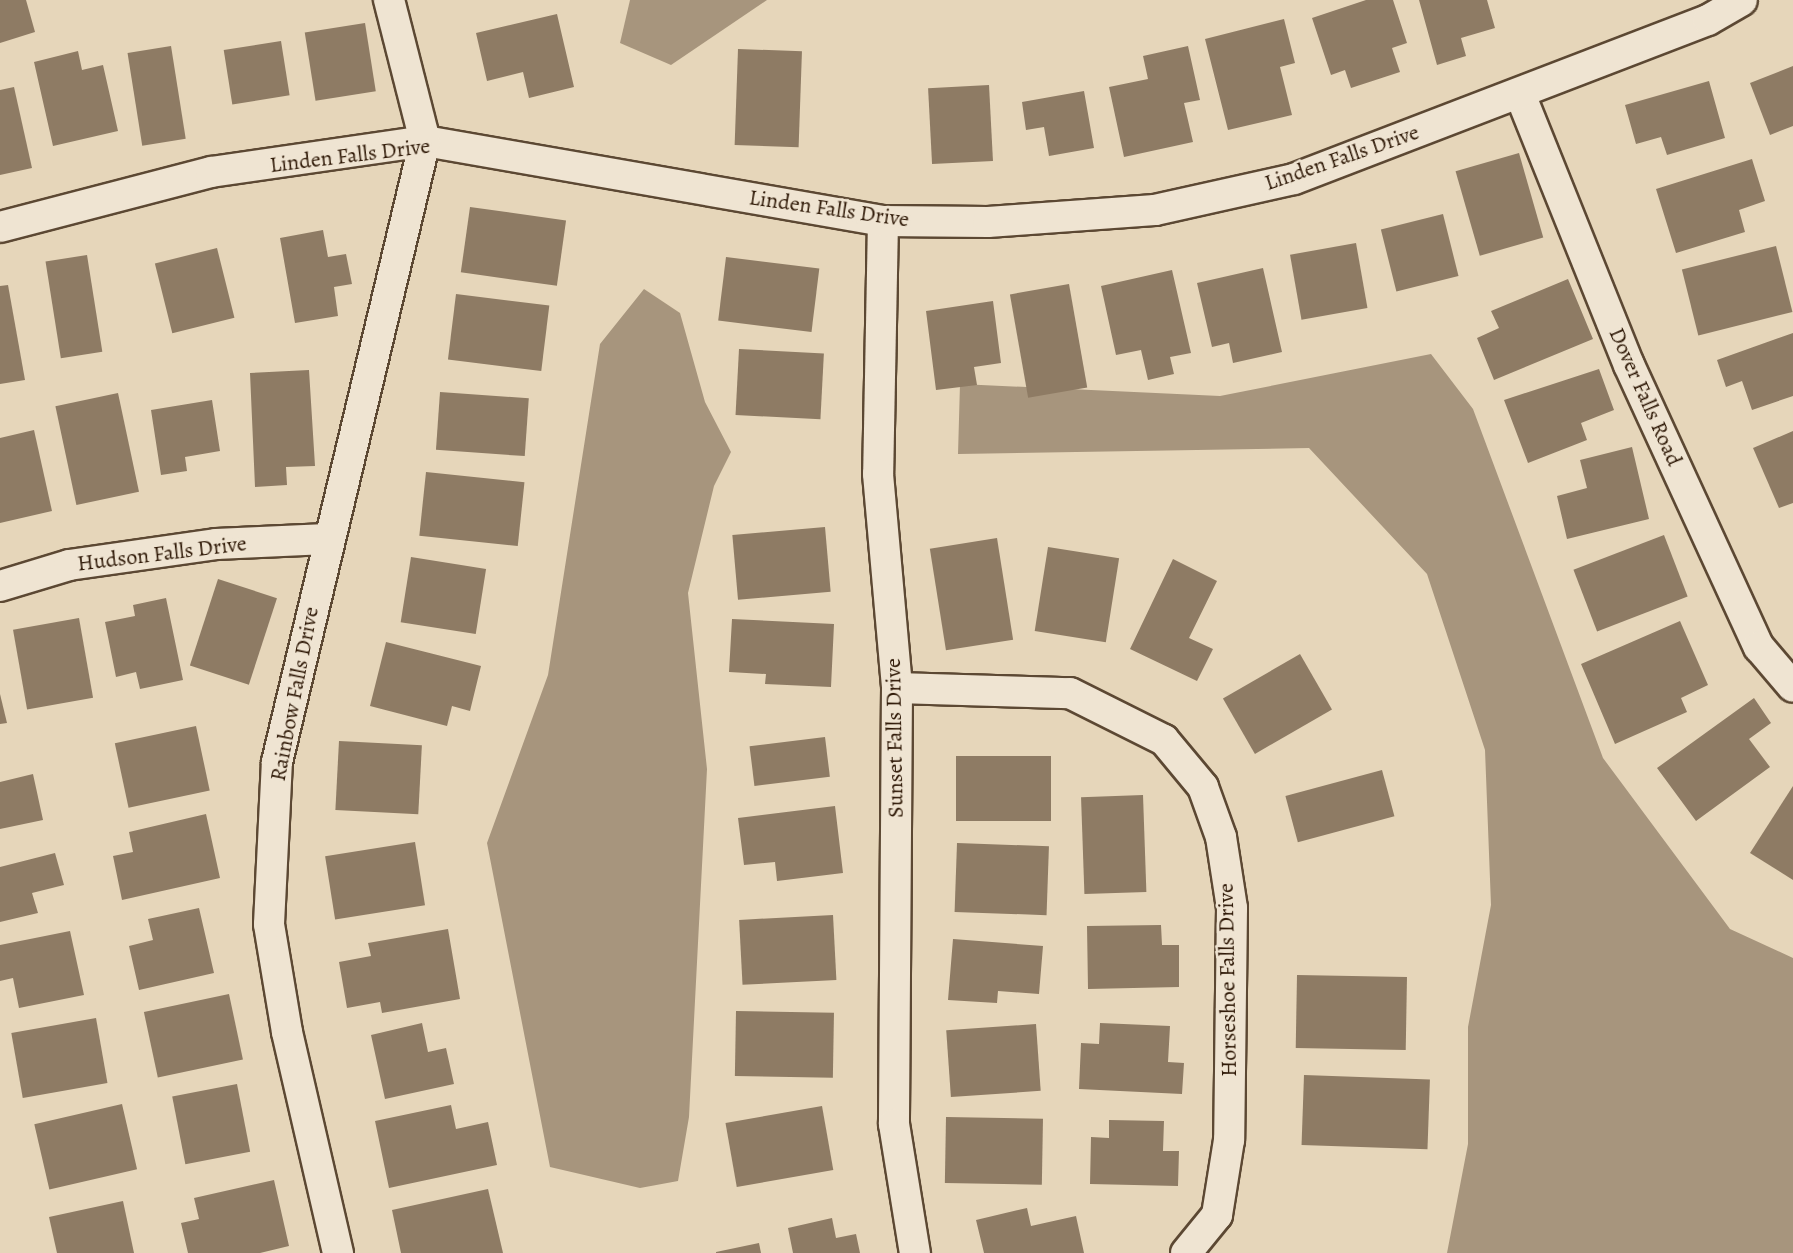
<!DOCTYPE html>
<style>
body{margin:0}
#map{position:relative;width:1793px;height:1253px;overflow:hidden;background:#e6d6ba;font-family:Alegreya,serif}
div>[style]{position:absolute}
.water>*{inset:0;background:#a7957d}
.building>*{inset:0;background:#8e7b64;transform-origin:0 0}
.roads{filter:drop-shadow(2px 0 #5c4833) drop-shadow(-2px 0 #5c4833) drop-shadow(0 2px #5c4833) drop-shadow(0 -2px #5c4833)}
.minor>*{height:30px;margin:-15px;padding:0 15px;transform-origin:15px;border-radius:15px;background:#efe4d2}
span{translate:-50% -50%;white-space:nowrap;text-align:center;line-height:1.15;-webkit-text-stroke:5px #efe4d2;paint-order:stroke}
.street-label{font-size:22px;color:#2e1806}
</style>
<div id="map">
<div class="water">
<div style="clip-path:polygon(630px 0,767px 0,671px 65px,620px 43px)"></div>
<div style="clip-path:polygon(644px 289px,680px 313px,705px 402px,731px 452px,714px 486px,688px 593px,707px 769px,689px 1117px,678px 1181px,640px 1188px,550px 1167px,487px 843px,548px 675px,600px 344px)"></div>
<div style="clip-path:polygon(1431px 354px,1473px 409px,1603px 758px,1730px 929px,1793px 958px,1793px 1253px,1447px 1253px,1468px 1144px,1468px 1027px,1491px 905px,1485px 750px,1427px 574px,1309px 448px,958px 454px,960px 384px,1220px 396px)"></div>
</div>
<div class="building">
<div style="clip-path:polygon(0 0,26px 0,35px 32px,0 43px)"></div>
<div style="clip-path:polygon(1366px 0,1393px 0,1407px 43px,1392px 48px,1400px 72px,1351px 88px,1345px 70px,1331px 75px,1312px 18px)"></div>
<div style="clip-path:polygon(1419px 0,1487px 0,1495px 28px,1461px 38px,1466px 56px,1437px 65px)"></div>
<div style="clip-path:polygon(557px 14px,574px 87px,529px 98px,523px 72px,487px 81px,476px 33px)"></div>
<div style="clip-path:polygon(1284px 19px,1295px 63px,1280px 67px,1292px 115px,1228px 130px,1205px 39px)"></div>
<div style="left:365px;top:23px;width:69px;height:61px;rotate:81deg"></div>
<div style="left:281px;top:41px;width:55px;height:58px;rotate:81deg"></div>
<div style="left:171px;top:46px;width:94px;height:44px;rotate:81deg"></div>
<div style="clip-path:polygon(1188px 46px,1200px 100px,1184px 103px,1193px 142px,1124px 157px,1109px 87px,1148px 79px,1143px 56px)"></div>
<div style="left:738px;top:49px;width:64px;height:96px;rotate:2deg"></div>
<div style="clip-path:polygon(78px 51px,82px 70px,103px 65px,118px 131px,53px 146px,34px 62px)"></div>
<div style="clip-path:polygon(1793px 66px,1793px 126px,1770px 135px,1750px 83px)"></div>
<div style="clip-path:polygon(1709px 81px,1725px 138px,1667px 155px,1661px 137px,1636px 144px,1625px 105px)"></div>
<div style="left:989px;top:85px;width:76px;height:61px;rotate:87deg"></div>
<div style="clip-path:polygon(14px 87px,32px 168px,0 175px,0 90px)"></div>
<div style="clip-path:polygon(1084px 91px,1094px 148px,1049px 156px,1044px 127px,1026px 130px,1022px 102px)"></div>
<div style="left:1519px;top:153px;width:88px;height:66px;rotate:74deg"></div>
<div style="clip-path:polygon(1752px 159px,1765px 201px,1739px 210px,1745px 232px,1676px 253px,1656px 189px)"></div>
<div style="left:470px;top:207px;width:97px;height:66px;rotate:8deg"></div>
<div style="left:1443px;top:214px;width:64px;height:64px;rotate:76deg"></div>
<div style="clip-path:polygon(323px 230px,328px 257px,346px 254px,352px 284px,334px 287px,338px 316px,295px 323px,280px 238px)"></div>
<div style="left:1356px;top:243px;width:66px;height:67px;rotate:80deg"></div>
<div style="left:1776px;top:246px;width:68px;height:97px;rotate:76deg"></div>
<div style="left:217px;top:248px;width:72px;height:64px;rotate:76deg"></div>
<div style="left:87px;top:255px;width:98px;height:42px;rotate:81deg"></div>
<div style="left:726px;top:257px;width:94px;height:64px;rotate:7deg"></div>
<div style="clip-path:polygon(1263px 268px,1282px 352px,1233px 363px,1229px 343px,1212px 347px,1197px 283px)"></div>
<div style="clip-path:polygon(1172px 270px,1191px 353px,1170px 357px,1174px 374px,1148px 380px,1141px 350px,1116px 355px,1101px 286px)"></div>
<div style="clip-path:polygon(1568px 279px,1593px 339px,1494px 380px,1477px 338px,1499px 328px,1491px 311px)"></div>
<div style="left:1069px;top:284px;width:105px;height:60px;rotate:80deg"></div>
<div style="clip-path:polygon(8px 285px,25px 380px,0 384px,0 286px)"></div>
<div style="left:456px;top:294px;width:94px;height:66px;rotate:7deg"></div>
<div style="clip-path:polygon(993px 301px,1001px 363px,974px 367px,977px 385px,936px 390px,926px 311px)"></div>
<div style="clip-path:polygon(1793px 333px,1793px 396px,1752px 410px,1742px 381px,1726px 387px,1717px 360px)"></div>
<div style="left:739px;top:349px;width:85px;height:66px;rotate:3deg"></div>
<div style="clip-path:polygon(1599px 369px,1614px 410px,1581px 423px,1587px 440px,1528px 463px,1504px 400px)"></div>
<div style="clip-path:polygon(309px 370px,315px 466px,286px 467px,287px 485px,255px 487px,250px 373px)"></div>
<div style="left:440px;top:392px;width:89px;height:58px;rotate:4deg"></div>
<div style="left:118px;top:393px;width:101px;height:64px;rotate:78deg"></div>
<div style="clip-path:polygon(212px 400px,220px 451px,185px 457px,187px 471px,161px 475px,151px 410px)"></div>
<div style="clip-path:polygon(34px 430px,52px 511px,0 523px,0 438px)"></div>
<div style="clip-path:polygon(1793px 431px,1793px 503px,1779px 508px,1753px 448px)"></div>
<div style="clip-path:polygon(1632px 447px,1649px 519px,1567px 539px,1557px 496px,1587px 488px,1580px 460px)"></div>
<div style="left:426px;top:472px;width:99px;height:64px;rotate:6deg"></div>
<div style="left:825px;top:527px;width:65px;height:93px;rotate:85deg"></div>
<div style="left:1664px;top:535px;width:66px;height:97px;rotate:69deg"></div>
<div style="left:997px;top:538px;width:103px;height:68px;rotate:81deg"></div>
<div style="left:1048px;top:547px;width:72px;height:85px;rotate:9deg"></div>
<div style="left:411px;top:557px;width:76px;height:66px;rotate:9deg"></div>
<div style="clip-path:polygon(1173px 559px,1217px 581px,1189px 638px,1213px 649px,1197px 681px,1130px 649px)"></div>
<div style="left:218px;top:579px;width:62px;height:91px;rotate:18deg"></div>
<div style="clip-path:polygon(166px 598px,183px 680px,140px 689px,136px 672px,116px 677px,105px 622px,135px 616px,133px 605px)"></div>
<div style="left:79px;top:618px;width:81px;height:67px;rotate:80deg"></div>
<div style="clip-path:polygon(732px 619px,834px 624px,831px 687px,765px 684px,766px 674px,729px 672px)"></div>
<div style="clip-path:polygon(1680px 621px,1708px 685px,1681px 698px,1687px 712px,1615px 744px,1581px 664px)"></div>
<div style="clip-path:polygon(386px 642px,481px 666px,470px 711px,452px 706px,447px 726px,370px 706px)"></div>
<div style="left:1300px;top:654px;width:64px;height:89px;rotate:60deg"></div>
<div style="clip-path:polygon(0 694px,7px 723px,0 724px)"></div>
<div style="clip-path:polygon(1754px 698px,1771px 723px,1749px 739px,1770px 767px,1696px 821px,1657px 768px)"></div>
<div style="left:196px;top:726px;width:66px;height:83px;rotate:78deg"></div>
<div style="left:825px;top:737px;width:40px;height:76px;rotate:83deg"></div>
<div style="left:339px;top:741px;width:83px;height:69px;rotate:3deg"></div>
<div style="left:956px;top:756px;width:95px;height:65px"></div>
<div style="left:1382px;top:770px;width:48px;height:100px;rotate:75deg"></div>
<div style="clip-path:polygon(33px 774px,43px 820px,0 829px,0 782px)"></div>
<div style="clip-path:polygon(1793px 786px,1793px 880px,1750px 853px)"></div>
<div style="left:1143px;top:795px;width:97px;height:62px;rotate:88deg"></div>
<div style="clip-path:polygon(835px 806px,843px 873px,777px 881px,775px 862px,744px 865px,738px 818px)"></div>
<div style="clip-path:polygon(206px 814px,220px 878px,122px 900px,113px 856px,133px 852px,129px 832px)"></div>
<div style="left:415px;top:842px;width:64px;height:91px;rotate:81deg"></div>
<div style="left:957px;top:843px;width:92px;height:69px;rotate:2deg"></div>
<div style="clip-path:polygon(55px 853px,64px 885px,32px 893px,38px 913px,0 922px,0 867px)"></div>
<div style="clip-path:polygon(199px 908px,214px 973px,139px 990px,129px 946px,153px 940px,148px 919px)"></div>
<div style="left:833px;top:915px;width:65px;height:94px;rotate:87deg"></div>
<div style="clip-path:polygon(1161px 925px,1162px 945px,1179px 945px,1179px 987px,1088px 989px,1087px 926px)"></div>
<div style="clip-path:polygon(448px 929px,460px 999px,382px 1013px,380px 1002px,347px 1008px,339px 962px,371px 956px,368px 943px)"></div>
<div style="clip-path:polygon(70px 931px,84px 995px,19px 1008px,13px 978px,0 981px,0 945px)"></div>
<div style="clip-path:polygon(953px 939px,1043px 946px,1039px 994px,998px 991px,997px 1003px,948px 1000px)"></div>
<div style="left:1297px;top:975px;width:110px;height:73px;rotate:1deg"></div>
<div style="left:229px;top:994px;width:67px;height:87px;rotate:78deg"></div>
<div style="left:736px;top:1011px;width:98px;height:65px;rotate:1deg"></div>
<div style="left:96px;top:1018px;width:66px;height:86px;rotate:80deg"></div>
<div style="clip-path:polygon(422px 1023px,428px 1052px,446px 1048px,454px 1084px,385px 1099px,371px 1035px)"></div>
<div style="clip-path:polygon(1100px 1023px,1170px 1026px,1168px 1062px,1184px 1063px,1182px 1094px,1079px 1089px,1081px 1043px,1099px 1044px)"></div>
<div style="left:1036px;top:1024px;width:67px;height:90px;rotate:86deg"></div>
<div style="left:1304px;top:1075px;width:126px;height:70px;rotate:2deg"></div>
<div style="left:237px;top:1084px;width:69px;height:66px;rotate:79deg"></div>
<div style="left:122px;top:1104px;width:67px;height:90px;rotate:77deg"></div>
<div style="clip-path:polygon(451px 1105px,456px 1129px,488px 1122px,497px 1165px,389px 1188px,375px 1121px)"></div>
<div style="left:822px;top:1106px;width:65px;height:98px;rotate:80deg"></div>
<div style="left:946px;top:1117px;width:97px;height:66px;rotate:1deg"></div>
<div style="clip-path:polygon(1109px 1120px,1164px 1121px,1163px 1151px,1179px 1151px,1178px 1186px,1090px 1184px,1091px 1137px,1109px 1138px)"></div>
<div style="clip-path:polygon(274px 1180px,289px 1246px,260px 1253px,188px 1253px,181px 1223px,199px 1219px,194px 1198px)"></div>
<div style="clip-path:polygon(488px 1189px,503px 1253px,401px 1253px,392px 1210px)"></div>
<div style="clip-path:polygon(123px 1201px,134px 1253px,57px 1253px,49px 1217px)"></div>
<div style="clip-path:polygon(1027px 1208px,1031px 1226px,1076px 1216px,1084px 1253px,984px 1253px,976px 1220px)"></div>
<div style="clip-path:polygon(832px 1218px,836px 1238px,856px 1234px,860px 1253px,793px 1253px,788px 1228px)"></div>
<div style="clip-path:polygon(759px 1243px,761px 1253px,716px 1253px,716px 1252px)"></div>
</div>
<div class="roads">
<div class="minor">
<div style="left:1520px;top:94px;width:292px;rotate:68.1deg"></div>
<div style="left:1629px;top:365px;width:311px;rotate:65.3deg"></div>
<div style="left:1759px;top:647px;width:52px;rotate:49.6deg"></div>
<div style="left:883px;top:221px;width:253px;rotate:91.1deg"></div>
<div style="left:878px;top:474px;width:215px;rotate:84.9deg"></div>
<div style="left:897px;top:688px;width:436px;rotate:90.4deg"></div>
<div style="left:894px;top:1124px;width:131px;rotate:80.8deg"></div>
<div style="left:0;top:227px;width:218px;rotate:-14.6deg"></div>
<div style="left:211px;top:172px;width:216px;rotate:-8.2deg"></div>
<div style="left:425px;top:141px;width:465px;rotate:9.9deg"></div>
<div style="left:883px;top:221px;width:105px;rotate:0.5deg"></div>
<div style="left:988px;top:222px;width:167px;rotate:-4.1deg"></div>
<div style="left:1155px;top:210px;width:142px;rotate:-12.6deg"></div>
<div style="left:1294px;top:179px;width:443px;rotate:-21deg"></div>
<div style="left:1708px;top:20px;width:39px;rotate:-30deg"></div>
<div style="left:0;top:586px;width:72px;rotate:-16.9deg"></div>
<div style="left:69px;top:565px;width:148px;rotate:-8.1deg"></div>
<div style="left:216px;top:544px;width:111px;rotate:-2.6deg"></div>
<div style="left:897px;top:688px;width:173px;rotate:1.7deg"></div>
<div style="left:1070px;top:693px;width:105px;rotate:26.6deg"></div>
<div style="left:1164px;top:740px;width:61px;rotate:50.3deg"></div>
<div style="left:1203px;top:787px;width:53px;rotate:70.2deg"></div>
<div style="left:1221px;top:837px;width:72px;rotate:81.2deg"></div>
<div style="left:1232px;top:908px;width:232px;rotate:90.7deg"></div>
<div style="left:1229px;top:1140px;width:76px;rotate:99.1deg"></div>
<div style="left:1217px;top:1215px;width:49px;rotate:129.2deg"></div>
<div style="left:338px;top:1253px;width:227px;rotate:-103deg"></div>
<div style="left:287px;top:1032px;width:109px;rotate:-99.5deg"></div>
<div style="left:269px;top:924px;width:162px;rotate:-87.2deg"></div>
<div style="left:277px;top:762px;width:638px;rotate:-76.6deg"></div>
<div style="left:425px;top:141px;width:146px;rotate:-104.3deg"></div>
</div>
</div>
<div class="street-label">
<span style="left:350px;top:156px;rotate:-7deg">Linden Falls Drive</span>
<span style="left:1342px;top:158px;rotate:-19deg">Linden Falls Drive</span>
<span style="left:829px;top:209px;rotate:8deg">Linden Falls Drive</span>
<span style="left:1645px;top:397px;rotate:66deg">Dover Falls Road</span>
<span style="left:162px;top:554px;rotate:-7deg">Hudson Falls Drive</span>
<span style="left:295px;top:694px;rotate:-79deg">Rainbow Falls Drive</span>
<span style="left:895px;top:738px;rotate:-91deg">Sunset Falls Drive</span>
<span style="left:1228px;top:980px;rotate:-91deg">Horseshoe Falls Drive</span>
</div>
</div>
